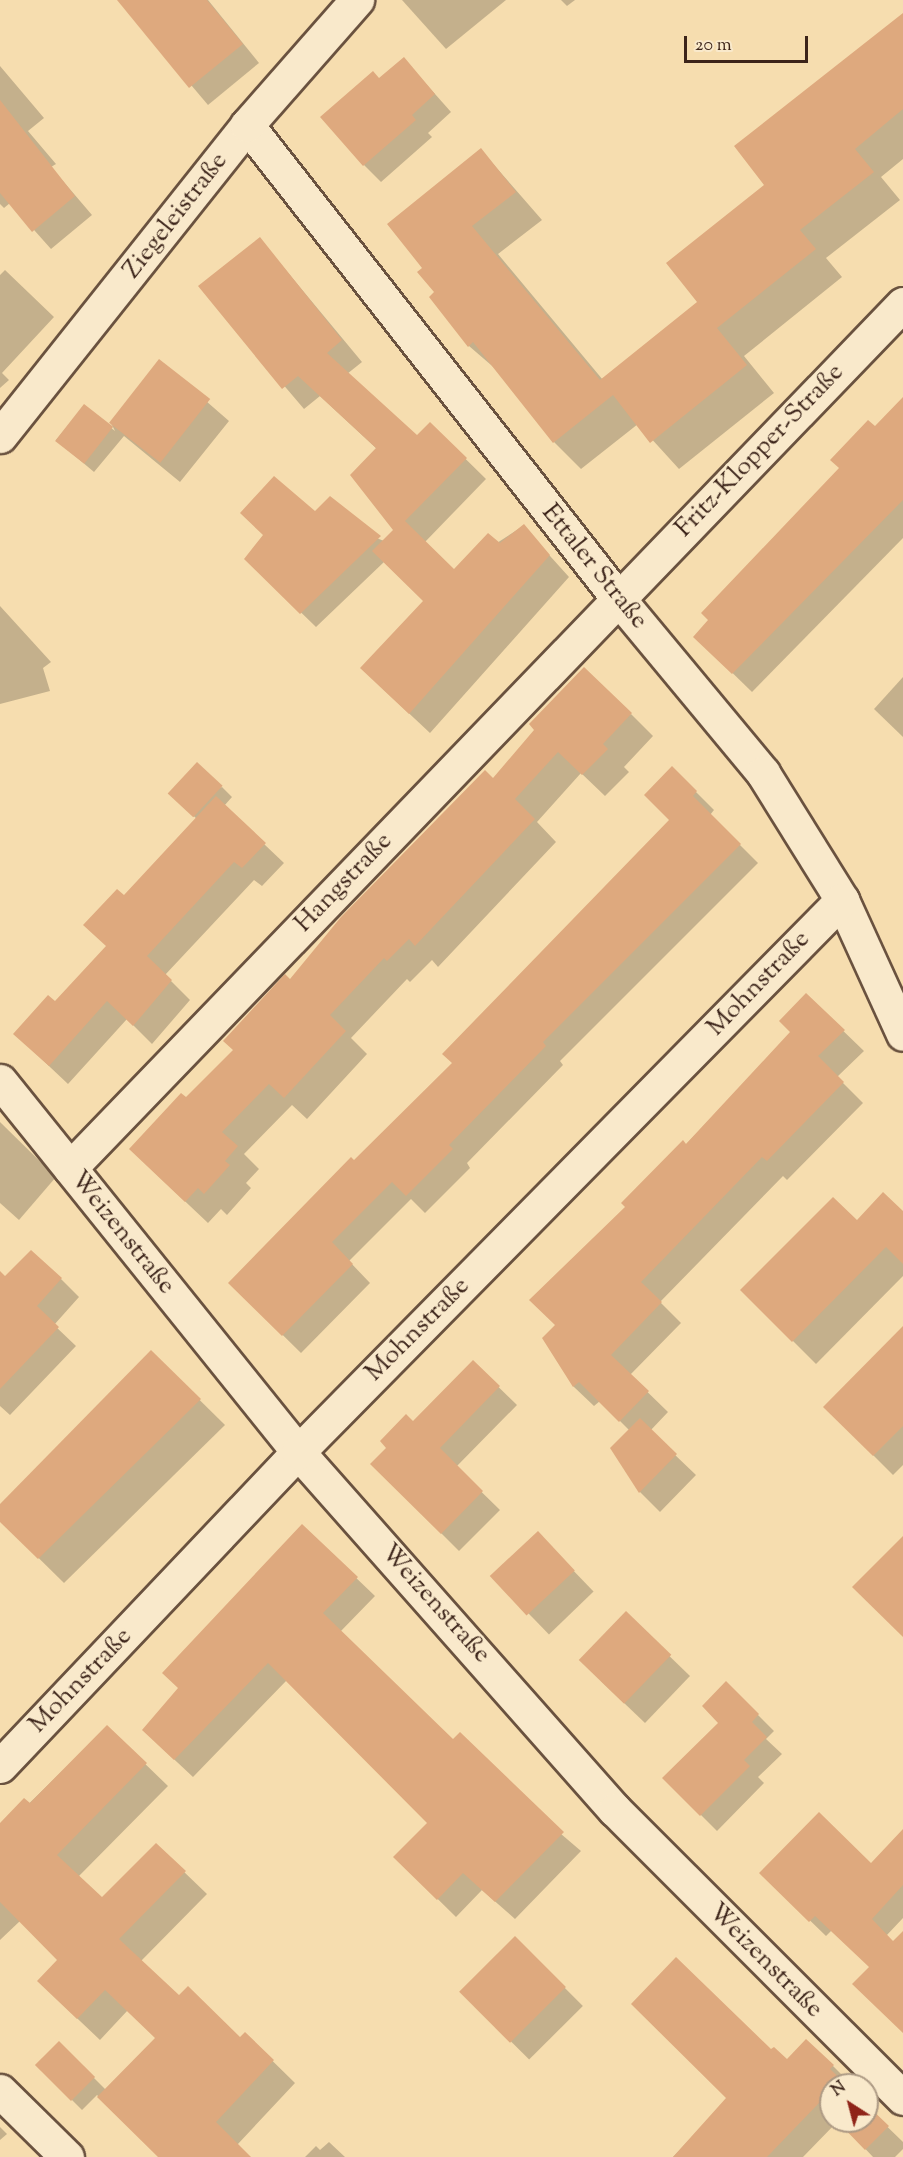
<!DOCTYPE html>
<meta charset="utf-8">
<style>
body{margin:0}
#map{position:relative;width:903px;height:2157px;overflow:hidden;background:#f6ddaf;font-family:"Sorts Mill Goudy",serif}
div>[style]{position:absolute}
.shadow>*{inset:0;background:#0003;transform-origin:0 0}
.building>*{inset:0;background:#dea97e;transform-origin:0 0}
.roads{filter:drop-shadow(2px 0 #6a523f) drop-shadow(-2px 0 #6a523f) drop-shadow(0 2px #6a523f) drop-shadow(0 -2px #6a523f)}
.minor>*{height:33px;margin:-16.5px;padding:0 16.5px;transform-origin:16.5px;border-radius:16.5px;background:#f9e9cb}
span{translate:-50% -50%;white-space:nowrap;text-align:center;line-height:1.15;-webkit-text-stroke:4.5px #f9e9cb;paint-order:stroke}
.street-label{font-size:26px;color:#3c241a}
.north{position:absolute;left:819px;top:2073px;width:60px;height:60px;box-sizing:border-box;background:#f9e9cb;border:2px solid #ad9a84;border-radius:50%;rotate:324deg;font-size:16px;font-weight:700;line-height:24px;text-align:center;color:#3c241a}
.north::after{content:'';display:block;margin:auto;width:21px;height:27px;background:#8f2418;clip-path:polygon(50% 0,100% 100%,50% 72%,0 100%)}
.scale{position:absolute;left:684px;top:36px;width:124px;height:27px;box-sizing:border-box;border:3px solid #3c241a;border-top:0;padding-left:8px;font-size:18px;line-height:21px;white-space:nowrap;color:#3c241a;-webkit-text-stroke:4px #f9e9cb;paint-order:stroke}
</style>
<div id="map">
<div class="shadow">
<div style="clip-path:polygon(119px 0,208px 0,259px 63px,208px 105px)"></div>
<div style="clip-path:polygon(402px 0,506px 0,446px 49px)"></div>
<div style="clip-path:polygon(561px 0,575px 0,567px 6px)"></div>
<div style="clip-path:polygon(903px 14px,903px 159px,881px 177px,900px 200px,826px 258px,842px 277px,744px 356px,774px 393px,679px 469px,638px 424px,581px 469px,554px 442px,498px 371px,469px 346px,424px 268px,481px 150px,542px 220px,498px 254px,603px 380px,699px 302px,766px 185px)"></div>
<div style="clip-path:polygon(404px 59px,451px 112px,428px 133px,432px 137px,381px 182px,364px 165px,379px 79px)"></div>
<div style="clip-path:polygon(0 66px,44px 118px,28px 131px,56px 164px,51px 167px,92px 215px,51px 249px,10px 203px,4px 208px,0 204px)"></div>
<div style="clip-path:polygon(260px 239px,362px 362px,347px 374px,417px 437px,430px 424px,486px 479px,424px 543px,454px 571px,523px 526px,569px 577px,430px 733px,383px 689px,424px 601px,384px 562px,316px 627px,246px 559px,264px 535px,315px 513px,384px 541px,395px 530px,377px 449px,320px 396px,304px 409px,200px 287px)"></div>
<div style="clip-path:polygon(5px 270px,54px 317px,2px 373px,9px 380px,0 388px,0 275px)"></div>
<div style="clip-path:polygon(160px 361px,229px 421px,180px 482px,124px 436px,94px 472px,56px 440px,84px 406px,115px 431px,111px 423px)"></div>
<div style="clip-path:polygon(903px 399px,903px 538px,752px 692px,714px 655px,841px 468px)"></div>
<div style="clip-path:polygon(0 606px,51px 662px,43px 668px,50px 691px,0 704px)"></div>
<div style="clip-path:polygon(903px 677px,903px 737px,874px 709px)"></div>
<div style="clip-path:polygon(631px 714px,653px 736px,624px 767px,629px 772px,605px 796px,581px 773px,537px 822px,556px 842px,438px 967px,432px 960px,410px 982px,407px 979px,351px 1038px,367px 1054px,307px 1119px,292px 1105px,244px 1154px,259px 1169px,246px 1183px,251px 1188px,227px 1215px,221px 1209px,208px 1223px,153px 1171px,186px 1099px,235px 1050px,290px 981px,493px 780px)"></div>
<div style="clip-path:polygon(672px 768px,714px 810px,710px 815px,758px 863px,560px 1061px,563px 1065px,467px 1163px,470px 1168px,425px 1213px,411px 1199px,349px 1261px,370px 1283px,301px 1353px,230px 1283px,454px 1063px,671px 820px)"></div>
<div style="clip-path:polygon(222px 787px,232px 797px,224px 806px,284px 863px,262px 886px,254px 880px,165px 975px,190px 1000px,152px 1044px,127px 1019px,68px 1084px,15px 1034px,55px 1003px,107px 947px,124px 897px,197px 819px,180px 804px)"></div>
<div style="clip-path:polygon(806px 995px,864px 1051px,837px 1077px,863px 1103px,787px 1180px,783px 1176px,660px 1302px,681px 1323px,630px 1375px,668px 1412px,650px 1431px,696px 1475px,660px 1512px,640px 1492px,630px 1431px,600px 1401px,594px 1406px,574px 1387px,544px 1339px,556px 1325px,627px 1207px,792px 1032px)"></div>
<div style="clip-path:polygon(0 1122px,56px 1177px,19px 1220px,0 1203px)"></div>
<div style="clip-path:polygon(903px 1214px,903px 1276px,816px 1364px,742px 1290px,857px 1222px)"></div>
<div style="clip-path:polygon(61px 1279px,79px 1297px,54px 1325px,76px 1346px,10px 1415px,0 1406px,0 1283px)"></div>
<div style="clip-path:polygon(903px 1329px,903px 1465px,893px 1475px,825px 1407px)"></div>
<div style="clip-path:polygon(151px 1352px,225px 1425px,64px 1583px,0 1520px,0 1506px)"></div>
<div style="clip-path:polygon(473px 1362px,517px 1405px,456px 1467px,500px 1510px,459px 1551px,372px 1464px)"></div>
<div style="clip-path:polygon(302px 1526px,375px 1596px,340px 1632px,453px 1742px,581px 1851px,515px 1919px,482px 1890px,456px 1917px,395px 1857px,429px 1823px,287px 1680px,193px 1777px,162px 1748px,180px 1689px)"></div>
<div style="left:538px;top:1534px;width:80px;height:62px;rotate:46deg"></div>
<div style="clip-path:polygon(626px 1614px,690px 1676px,645px 1723px,601px 1681px)"></div>
<div style="clip-path:polygon(726px 1683px,774px 1731px,766px 1739px,782px 1754px,758px 1777px,764px 1783px,717px 1831px,664px 1778px,720px 1723px)"></div>
<div style="clip-path:polygon(107px 1727px,168px 1786px,78px 1877px,103px 1899px,156px 1845px,207px 1894px,141px 1961px,179px 1997px,240px 2039px,245px 2034px,295px 2083px,237px 2145px,249px 2157px,161px 2157px,97px 2095px,82px 2110px,37px 2065px,59px 2043px,106px 2090px,157px 2039px,128px 2010px,100px 2040px,61px 2003px,59px 1960px,20px 1921px,0 1940px,0 1832px)"></div>
<div style="clip-path:polygon(903px 1831px,903px 1918px,886px 1936px,903px 1953px,903px 2032px,870px 1967px,832px 1930px,826px 1936px,761px 1873px,872px 1865px)"></div>
<div style="left:515px;top:1938px;width:96px;height:76px;rotate:45deg"></div>
<div style="clip-path:polygon(771px 2052px,787px 2061px,833px 2066px,851px 2084px,831px 2085px,831px 2121px,838px 2121px,803px 2157px,673px 2157px)"></div>
<div style="clip-path:polygon(867px 2107px,903px 2142px,903px 2149px,895px 2157px,873px 2157px,839px 2121px,867px 2121px)"></div>
<div style="clip-path:polygon(0 2127px,7px 2134px,0 2140px)"></div>
<div style="clip-path:polygon(329px 2142px,345px 2157px,305px 2157px,316px 2146px,320px 2150px)"></div>
</div>
<div class="building">
<div style="clip-path:polygon(117px 0,207px 0,243px 44px,189px 88px)"></div>
<div style="clip-path:polygon(903px 13px,903px 109px,855px 149px,874px 172px,800px 230px,816px 249px,717px 328px,747px 365px,650px 443px,613px 395px,553px 443px,473px 342px,468px 347px,429px 297px,434px 292px,417px 272px,422px 268px,387px 224px,481px 148px,516px 192px,472px 226px,600px 380px,697px 302px,666px 263px,764px 185px,734px 146px)"></div>
<div style="clip-path:polygon(404px 57px,435px 94px,412px 115px,416px 120px,363px 166px,320px 117px,373px 71px,379px 78px)"></div>
<div style="clip-path:polygon(0 100px,75px 196px,32px 232px,0 193px)"></div>
<div style="clip-path:polygon(260px 237px,342px 340px,327px 353px,417px 435px,430px 422px,467px 458px,405px 521px,454px 569px,488px 533px,500px 543px,524px 524px,550px 555px,409px 714px,360px 668px,423px 601px,372px 551px,393px 530px,350px 475px,376px 448px,298px 376px,282px 389px,198px 286px)"></div>
<div style="left:159px;top:359px;width:65px;height:81px;rotate:38deg"></div>
<div style="clip-path:polygon(903px 397px,903px 500px,732px 674px,693px 637px,708px 620px,701px 613px,839px 468px,830px 460px,868px 420px,875px 426px)"></div>
<div style="left:84px;top:404px;width:37px;height:47px;rotate:38deg"></div>
<div style="clip-path:polygon(274px 476px,315px 511px,330px 496px,381px 536px,300px 614px,244px 559px,263px 535px,240px 513px)"></div>
<div style="clip-path:polygon(584px 667px,632px 713px,603px 744px,608px 749px,582px 775px,558px 752px,515px 799px,535px 819px,415px 946px,409px 939px,387px 961px,384px 958px,330px 1015px,346px 1031px,284px 1098px,269px 1084px,222px 1132px,238px 1146px,225px 1161px,230px 1165px,204px 1194px,198px 1188px,185px 1202px,129px 1149px,181px 1093px,186px 1097px,233px 1050px,223px 1041px,285px 974px,290px 979px,341px 917px,485px 770px,493px 778px,534px 730px,529px 724px)"></div>
<div style="left:197px;top:762px;width:35px;height:43px;rotate:43deg"></div>
<div style="clip-path:polygon(672px 766px,697px 791px,693px 796px,741px 844px,543px 1042px,546px 1046px,449px 1145px,453px 1149px,406px 1196px,392px 1182px,332px 1242px,353px 1264px,282px 1336px,228px 1283px,351px 1157px,354px 1160px,452px 1063px,442px 1054px,669px 820px,644px 795px)"></div>
<div style="clip-path:polygon(216px 796px,266px 843px,242px 868px,234px 862px,147px 956px,172px 980px,133px 1026px,107px 1001px,49px 1066px,13px 1034px,48px 995px,55px 1001px,106px 946px,83px 925px,117px 889px,124px 895px)"></div>
<div style="clip-path:polygon(806px 993px,845px 1030px,818px 1056px,844px 1082px,767px 1161px,762px 1157px,641px 1282px,662px 1302px,611px 1355px,649px 1391px,619px 1422px,579px 1382px,573px 1387px,542px 1338px,555px 1325px,529px 1300px,625px 1207px,621px 1203px,683px 1140px,686px 1144px,790px 1032px,779px 1021px)"></div>
<div style="clip-path:polygon(883px 1192px,903px 1211px,903px 1264px,886px 1247px,792px 1342px,740px 1290px,833px 1197px,857px 1220px)"></div>
<div style="clip-path:polygon(31px 1250px,62px 1278px,37px 1306px,59px 1327px,0 1389px,0 1271px,5px 1276px)"></div>
<div style="clip-path:polygon(903px 1326px,903px 1426px,873px 1456px,823px 1407px)"></div>
<div style="clip-path:polygon(151px 1350px,201px 1399px,38px 1559px,0 1522px,0 1504px)"></div>
<div style="clip-path:polygon(473px 1360px,500px 1386px,440px 1448px,483px 1491px,441px 1534px,370px 1464px,386px 1448px,380px 1441px,406px 1414px,413px 1421px)"></div>
<div style="clip-path:polygon(640px 1418px,677px 1454px,639px 1493px,610px 1448px)"></div>
<div style="clip-path:polygon(302px 1524px,358px 1577px,323px 1613px,453px 1739px,460px 1732px,564px 1832px,495px 1902px,463px 1873px,437px 1900px,393px 1857px,427px 1823px,268px 1663px,174px 1760px,142px 1730px,178px 1688px,162px 1673px)"></div>
<div style="left:538px;top:1531px;width:54px;height:66px;rotate:47deg"></div>
<div style="clip-path:polygon(903px 1536px,903px 1637px,852px 1587px)"></div>
<div style="left:626px;top:1611px;width:63px;height:68px;rotate:44deg"></div>
<div style="clip-path:polygon(726px 1681px,759px 1714px,752px 1722px,767px 1737px,744px 1760px,750px 1766px,700px 1816px,662px 1778px,718px 1723px,702px 1706px)"></div>
<div style="clip-path:polygon(107px 1725px,147px 1763px,57px 1855px,102px 1897px,156px 1843px,186px 1871px,119px 1939px,179px 1995px,188px 1986px,240px 2037px,245px 2032px,274px 2060px,216px 2122px,251px 2157px,158px 2157px,97px 2097px,155px 2038px,105px 1990px,77px 2019px,37px 1981px,57px 1960px,0 1902px,0 1823px,24px 1798px,30px 1803px)"></div>
<div style="clip-path:polygon(819px 1812px,871px 1863px,903px 1829px,903px 1885px,872px 1919px,893px 1941px,903px 1931px,903px 2033px,852px 1984px,869px 1967px,815px 1916px,809px 1922px,759px 1873px)"></div>
<div style="left:515px;top:1936px;width:72px;height:79px;rotate:45deg"></div>
<div style="clip-path:polygon(676px 1957px,771px 2049px,774px 2047px,787px 2059px,806px 2039px,834px 2065px,830px 2069px,847px 2085px,831px 2085px,831px 2115px,819px 2103px,767px 2157px,673px 2157px,726px 2098px,631px 2004px)"></div>
<div style="left:59px;top:2041px;width:51px;height:34px;rotate:45deg"></div>
<div style="clip-path:polygon(867px 2105px,889px 2126px,865px 2150px,837px 2121px,867px 2121px)"></div>
</div>
<div class="roads">
<div class="minor">
<div style="left:247px;top:125px;width:600px;rotate:51.91deg"></div>
<div style="left:617px;top:597px;width:229px;rotate:50.3deg"></div>
<div style="left:763px;top:773px;width:150px;rotate:58.1deg"></div>
<div style="left:842px;top:900px;width:147px;rotate:65.5deg"></div>
<div style="left:0;top:436px;width:397px;rotate:-51.5deg"></div>
<div style="left:247px;top:125px;width:167px;rotate:-48.7deg"></div>
<div style="left:0;top:1081px;width:476px;rotate:51.2deg"></div>
<div style="left:298px;top:1452px;width:478px;rotate:48.5deg"></div>
<div style="left:615px;top:1810px;width:407px;rotate:45deg"></div>
<div style="left:70px;top:1168px;width:1200px;rotate:-46.05deg"></div>
<div style="left:0;top:1766px;width:433px;rotate:-46.5deg"></div>
<div style="left:298px;top:1452px;width:775px;rotate:-45.42deg"></div>
<div style="left:0;top:2091px;width:94px;rotate:44.6deg"></div>
</div>
</div>
<div class="street-label">
<span style="left:176px;top:216px;rotate:-52deg">Ziegeleistraße</span>
<span style="left:760px;top:451px;rotate:-46deg">Fritz-Klopper-Straße</span>
<span style="left:594px;top:567px;rotate:51deg">Ettaler Straße</span>
<span style="left:344px;top:883px;rotate:-46deg">Hangstraße</span>
<span style="left:759px;top:984px;rotate:-46deg">Mohnstraße</span>
<span style="left:122px;top:1233px;rotate:51deg">Weizenstraße</span>
<span style="left:418px;top:1330px;rotate:-45deg">Mohnstraße</span>
<span style="left:435px;top:1604px;rotate:48deg">Weizenstraße</span>
<span style="left:81px;top:1681px;rotate:-46deg">Mohnstraße</span>
<span style="left:765px;top:1961px;rotate:45deg">Weizenstraße</span>
</div>
<div class="north">N</div>
<div class="scale">20 m</div>
</div>
